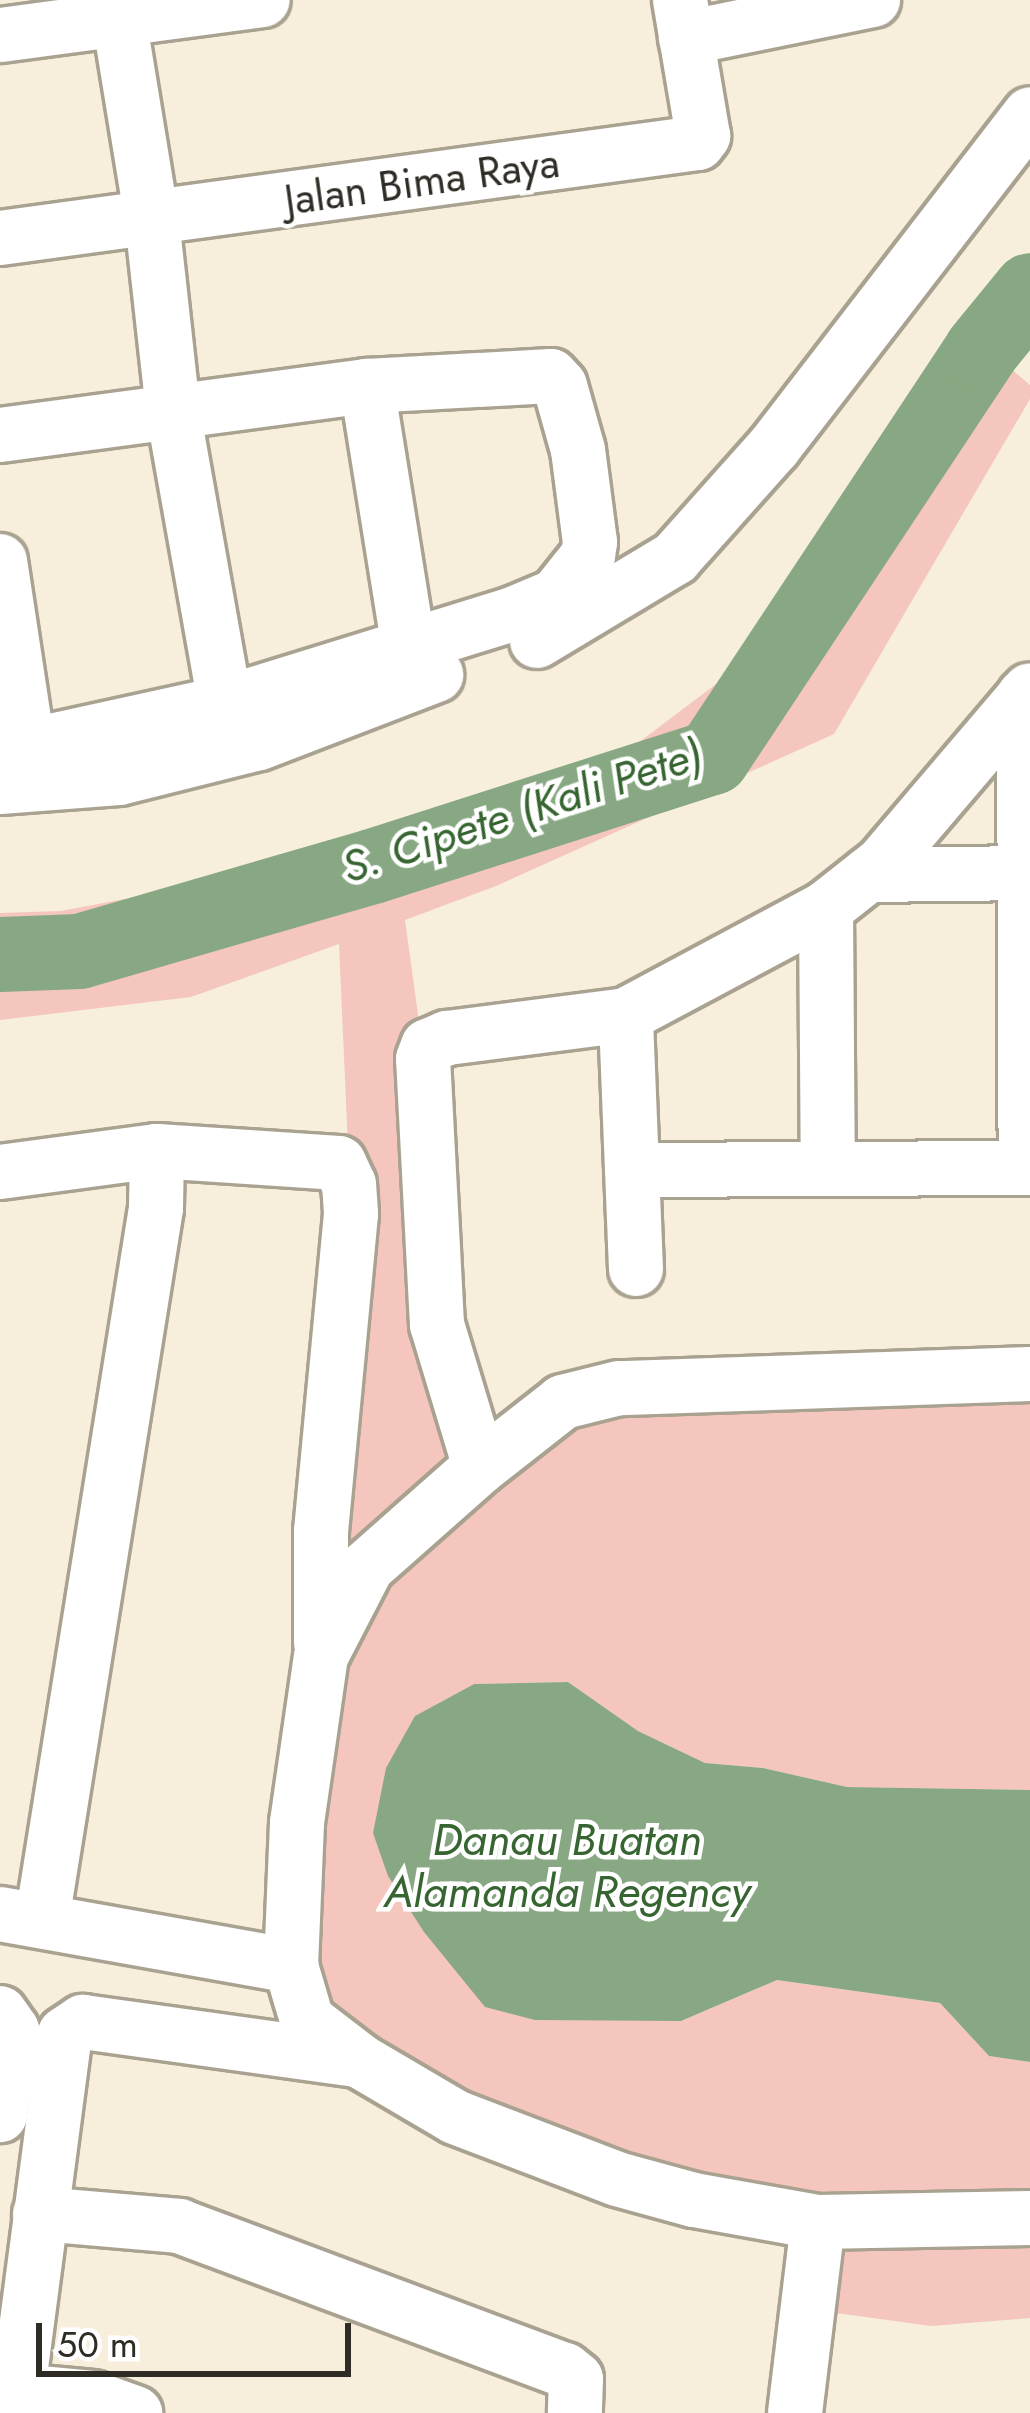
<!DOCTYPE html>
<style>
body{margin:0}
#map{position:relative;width:1030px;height:2413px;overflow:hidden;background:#f7eedc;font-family:Jost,sans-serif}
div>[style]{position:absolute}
.green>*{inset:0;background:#f5c6bd}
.water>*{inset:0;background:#87a882}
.river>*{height:75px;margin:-37.5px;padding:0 37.5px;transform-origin:37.5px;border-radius:37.5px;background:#87a882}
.roads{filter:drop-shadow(3px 0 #aaa291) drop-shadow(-3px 0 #aaa291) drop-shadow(0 3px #aaa291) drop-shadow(0 -3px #aaa291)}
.minor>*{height:54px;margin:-27px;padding:0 27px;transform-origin:27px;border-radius:27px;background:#fff}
span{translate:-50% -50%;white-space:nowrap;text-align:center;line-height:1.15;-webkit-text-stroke:9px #fff;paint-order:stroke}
.street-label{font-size:42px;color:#2f2c25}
.water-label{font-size:45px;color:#376531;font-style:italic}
.scale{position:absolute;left:36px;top:2323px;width:315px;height:54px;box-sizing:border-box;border:6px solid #2f2c25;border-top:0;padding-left:15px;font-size:36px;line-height:42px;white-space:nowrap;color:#2f2c25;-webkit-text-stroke:9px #fff;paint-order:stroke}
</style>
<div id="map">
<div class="green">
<div style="clip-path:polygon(957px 323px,1030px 385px,1030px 399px,834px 734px,496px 886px,405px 920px,480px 1466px,563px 1402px,1030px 1374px,1030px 1790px,847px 1787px,763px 1768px,705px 1763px,638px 1731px,568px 1682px,474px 1684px,415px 1716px,613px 2017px,681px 2021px,777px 1980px,940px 2003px,989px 2056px,1030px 2062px,1030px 2318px,931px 2326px,807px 2309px,817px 2222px,694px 2200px,307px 2020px,351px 1214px,339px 944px,191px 997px,0 1020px,0 913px,61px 911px,268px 872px,491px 805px,634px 746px,728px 675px)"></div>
</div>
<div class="water">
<div style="clip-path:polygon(568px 1682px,638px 1731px,705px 1763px,763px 1768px,847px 1787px,1030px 1790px,1030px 2062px,989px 2056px,940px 2003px,777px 1980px,681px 2021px,535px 2020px,485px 2007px,424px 1932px,388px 1876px,373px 1833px,386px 1768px,415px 1716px,474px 1684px)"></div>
</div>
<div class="river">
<div style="left:0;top:954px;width:79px;rotate:-2.2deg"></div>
<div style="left:79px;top:951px;width:305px;rotate:-16.2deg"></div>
<div style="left:372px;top:866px;width:357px;rotate:-17.8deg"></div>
<div style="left:712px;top:757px;width:488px;rotate:-56.5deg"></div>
<div style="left:981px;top:350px;width:77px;rotate:-50.8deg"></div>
</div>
<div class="roads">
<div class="minor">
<div style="left:116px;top:0;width:223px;rotate:80.7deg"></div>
<div style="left:152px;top:220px;width:192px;rotate:83.7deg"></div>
<div style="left:173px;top:411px;width:297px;rotate:79.9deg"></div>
<div style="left:0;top:35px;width:265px;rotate:-7.6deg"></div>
<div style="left:686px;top:38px;width:191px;rotate:-11.5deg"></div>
<div style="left:0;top:238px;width:704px;rotate:-7.75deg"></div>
<div style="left:698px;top:143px;width:9px;rotate:-54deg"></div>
<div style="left:703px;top:136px;width:138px;rotate:-99.6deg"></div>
<div style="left:367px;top:386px;width:266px;rotate:80.9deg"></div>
<div style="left:0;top:435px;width:370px;rotate:-7.6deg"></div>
<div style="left:367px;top:386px;width:184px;rotate:-3.1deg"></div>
<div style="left:551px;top:376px;width:13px;rotate:48deg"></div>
<div style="left:560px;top:386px;width:66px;rotate:74.3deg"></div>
<div style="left:578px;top:450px;width:93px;rotate:82.6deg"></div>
<div style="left:590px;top:542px;width:14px;rotate:98deg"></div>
<div style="left:588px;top:556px;width:51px;rotate:128.7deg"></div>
<div style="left:556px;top:596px;width:47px;rotate:157.3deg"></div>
<div style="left:513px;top:614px;width:301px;rotate:162.8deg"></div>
<div style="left:225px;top:703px;width:202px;rotate:167.7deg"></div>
<div style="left:28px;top:746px;width:28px;rotate:-176deg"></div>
<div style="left:0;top:561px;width:187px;rotate:81.4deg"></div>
<div style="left:537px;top:641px;width:161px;rotate:-31deg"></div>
<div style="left:675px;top:558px;width:149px;rotate:-48.3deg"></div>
<div style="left:774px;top:447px;width:420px;rotate:-52.4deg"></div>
<div style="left:1024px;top:696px;width:472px;rotate:89.8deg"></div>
<div style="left:0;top:787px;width:119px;rotate:-4.3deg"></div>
<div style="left:119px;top:778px;width:144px;rotate:-14deg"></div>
<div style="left:259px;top:743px;width:190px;rotate:-21deg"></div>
<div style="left:868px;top:875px;width:157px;rotate:-0.7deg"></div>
<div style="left:826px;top:908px;width:261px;rotate:89.6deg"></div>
<div style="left:632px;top:1170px;width:398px;rotate:-0.3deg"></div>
<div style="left:0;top:1172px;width:158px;rotate:-7.6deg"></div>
<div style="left:157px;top:1151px;width:182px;rotate:3.8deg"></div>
<div style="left:339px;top:1163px;width:23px;rotate:65deg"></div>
<div style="left:349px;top:1184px;width:30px;rotate:86deg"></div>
<div style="left:351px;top:1214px;width:319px;rotate:95.4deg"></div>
<div style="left:321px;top:1532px;width:111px;rotate:90deg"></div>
<div style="left:636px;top:1269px;width:254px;rotate:-92.3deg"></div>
<div style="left:626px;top:1015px;width:227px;rotate:-28.1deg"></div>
<div style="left:826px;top:908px;width:71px;rotate:-38.2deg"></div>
<div style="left:882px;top:864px;width:228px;rotate:-49.6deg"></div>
<div style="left:1030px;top:1374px;width:411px;rotate:178deg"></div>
<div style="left:619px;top:1388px;width:58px;rotate:166deg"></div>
<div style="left:563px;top:1402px;width:105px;rotate:141.9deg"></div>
<div style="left:480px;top:1467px;width:151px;rotate:138.5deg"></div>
<div style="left:367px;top:1567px;width:100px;rotate:117.3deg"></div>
<div style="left:321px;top:1656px;width:169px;rotate:98.2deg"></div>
<div style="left:297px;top:1823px;width:143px;rotate:92.4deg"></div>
<div style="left:291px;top:1966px;width:56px;rotate:73.5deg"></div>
<div style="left:307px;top:2020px;width:67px;rotate:37.7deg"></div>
<div style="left:360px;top:2061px;width:110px;rotate:30.5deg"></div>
<div style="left:455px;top:2117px;width:173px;rotate:20.9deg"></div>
<div style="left:617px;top:2179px;width:80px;rotate:15.3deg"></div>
<div style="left:694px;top:2200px;width:126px;rotate:10.1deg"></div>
<div style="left:818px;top:2222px;width:212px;rotate:-1.1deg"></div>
<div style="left:480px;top:1467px;width:148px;rotate:-106.8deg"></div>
<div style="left:437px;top:1325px;width:266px;rotate:-93deg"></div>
<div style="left:423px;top:1059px;width:14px;rotate:-69deg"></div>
<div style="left:428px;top:1046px;width:21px;rotate:-23deg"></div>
<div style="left:447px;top:1038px;width:180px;rotate:-7.3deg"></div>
<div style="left:0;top:1914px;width:296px;rotate:10.1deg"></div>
<div style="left:42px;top:1920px;width:721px;rotate:-80.9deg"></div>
<div style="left:156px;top:1208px;width:57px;rotate:-89deg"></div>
<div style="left:0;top:2013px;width:21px;rotate:55deg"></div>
<div style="left:12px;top:2030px;width:86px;rotate:98deg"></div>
<div style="left:40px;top:2214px;width:140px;rotate:4.9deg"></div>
<div style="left:179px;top:2226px;width:412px;rotate:20.5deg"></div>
<div style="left:565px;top:2370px;width:14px;rotate:39deg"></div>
<div style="left:576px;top:2379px;width:34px;rotate:92deg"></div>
<div style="left:18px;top:2391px;width:75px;rotate:5.3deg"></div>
<div style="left:93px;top:2398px;width:45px;rotate:19.7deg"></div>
<div style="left:15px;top:2413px;width:382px;rotate:-82.5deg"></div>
<div style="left:65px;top:2034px;width:22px;rotate:-34deg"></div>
<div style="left:83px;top:2022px;width:278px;rotate:7.9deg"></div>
<div style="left:795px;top:2413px;width:192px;rotate:-83.1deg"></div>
</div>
</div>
<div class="street-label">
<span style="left:422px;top:182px;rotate:-8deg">Jalan Bima Raya</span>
</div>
<div class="water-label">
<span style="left:522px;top:811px;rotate:-18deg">S. Cipete (Kali Pete)</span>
<span style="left:567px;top:1866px">Danau Buatan<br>Alamanda Regency</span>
</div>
<div class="scale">50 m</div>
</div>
